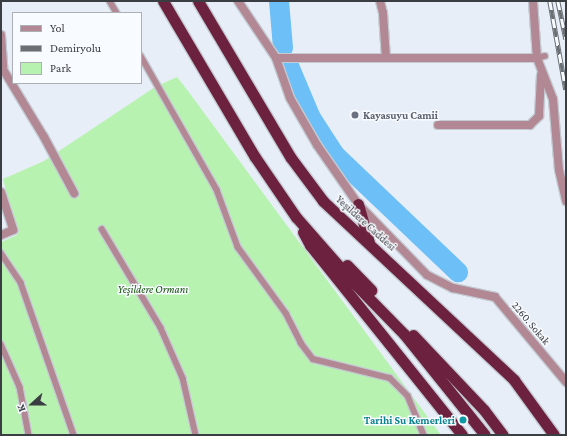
<!DOCTYPE html>
<meta charset="utf-8">
<style>
body{margin:0}
#map{position:relative;width:567px;height:436px;overflow:hidden;background:#e7eef7;font-family:"Crimson Pro",serif}
div>[style]{position:absolute}
.green>*{inset:0;background:#b8f2b0}
.river>*{height:20px;margin:-10px;padding:0 10px;transform-origin:10px;border-radius:10px;background:#6cbff7}
.roads{filter:drop-shadow(1px 0 #c4cbd3) drop-shadow(-1px 0 #c4cbd3) drop-shadow(0 1px #c4cbd3) drop-shadow(0 -1px #c4cbd3)}
.service>*{height:5.5px;margin:-2.75px;padding:0 2.75px;transform-origin:2.75px;border-radius:2.75px;background:#b18893}
.minor>*{height:8px;margin:-4px;padding:0 4px;transform-origin:4px;border-radius:4px;background:#b18893}
.tertiary>*{height:8px;margin:-4px;padding:0 4px;transform-origin:4px;border-radius:4px;background:#b18893}
.trunk>*{height:11px;margin:-5.5px;padding:0 5.5px;transform-origin:5.5px;border-radius:5.5px;background:#6c223e}
.rail>*{height:4.5px;margin-top:-2.25px;transform-origin:0;background:repeating-linear-gradient(90deg,#f8fbff 0 9px,#6a6f74 0 18px);box-sizing:border-box;border-block:1px solid #6a6f74}
.dots>*{width:11px;height:11px;translate:-50% -50%;box-sizing:border-box;border:2px solid #f8fbff;border-radius:50%}
span{translate:-50% -50%;white-space:nowrap;text-align:center;line-height:1.15;-webkit-text-stroke:3px #f8fbff;paint-order:stroke}
.worship-label{font-size:11px;color:#5b616d;font-weight:700}
.left{translate:0 -50%;text-align:left}
.street-label{font-size:11px;color:#3a3d41}
.park-label{font-size:11px;color:#17530e;font-style:italic}
.culture-label{font-size:11px;color:#0d838f;font-weight:700}
.right{translate:-100% -50%;text-align:right}
.frame{position:absolute;inset:0;border:2px solid #3a3d41;pointer-events:none}
.legend{position:absolute;left:12px;top:12px;width:130px;height:72px;box-sizing:border-box;background:#f8fbff;border:1px solid #acafb3;margin:0;padding:5px 7px;list-style:none;font-size:12px;color:#3a3d41}
.legend li{display:flex;align-items:center;gap:8px;height:20px}
.legend b{width:20px;border:1px solid #acafb3}
.north{position:absolute;left:12px;top:384px;width:40px;height:40px;-webkit-text-stroke:3px #f8fbff;paint-order:stroke;rotate:249deg;font-size:11px;font-weight:700;line-height:16px;text-align:center;color:#3a3d41}
.north::after{content:'';display:block;margin:auto;width:14px;height:18px;background:#3a3d41;clip-path:polygon(50% 0,100% 100%,50% 72%,0 100%)}
</style>
<div id="map">
<div class="green">
<div style="clip-path:polygon(177px 77px,188px 91px,441px 435px,1px 435px,1px 242px,17px 235px,3px 179px,44px 161px,155px 87px)"></div>
</div>
<div class="river">
<div style="left:279px;top:1px;width:47px;rotate:85.1deg"></div>
<div style="left:289px;top:66px;width:56px;rotate:67.1deg"></div>
<div style="left:311px;top:118px;width:44px;rotate:57deg"></div>
<div style="left:335px;top:155px;width:170px;rotate:43.6deg"></div>
</div>
<div class="roads">
<div class="service">
<div style="left:110px;top:1px;width:14px;rotate:60deg"></div>
<div style="left:141px;top:56px;width:154px;rotate:60.4deg"></div>
<div style="left:217px;top:190px;width:61px;rotate:69.8deg"></div>
<div style="left:238px;top:247px;width:82px;rotate:54deg"></div>
<div style="left:286px;top:313px;width:34px;rotate:63deg"></div>
<div style="left:301px;top:343px;width:20px;rotate:53deg"></div>
<div style="left:313px;top:359px;width:79px;rotate:13.9deg"></div>
<div style="left:390px;top:378px;width:25px;rotate:45deg"></div>
<div style="left:408px;top:396px;width:42px;rotate:67.7deg"></div>
<div style="left:537px;top:58px;width:8px;rotate:-14deg"></div>
<div style="left:102px;top:229px;width:115px;rotate:59.2deg"></div>
<div style="left:161px;top:328px;width:55px;rotate:66.3deg"></div>
<div style="left:183px;top:378px;width:58px;rotate:77.2deg"></div>
<div style="left:1px;top:253px;width:36px;rotate:56deg"></div>
<div style="left:21px;top:283px;width:161px;rotate:70.8deg"></div>
<div style="left:1px;top:344px;width:47px;rotate:66.2deg"></div>
<div style="left:20px;top:387px;width:49px;rotate:79.4deg"></div>
</div>
<div class="minor">
<div style="left:380px;top:1px;width:12px;rotate:76deg"></div>
<div style="left:383px;top:13px;width:45px;rotate:86.2deg"></div>
<div style="left:533px;top:1px;width:57px;rotate:86deg"></div>
<div style="left:537px;top:58px;width:44px;rotate:68.7deg"></div>
<div style="left:553px;top:99px;width:71px;rotate:85.2deg"></div>
<div style="left:559px;top:170px;width:32px;rotate:77deg"></div>
<div style="left:1px;top:35px;width:32px;rotate:86deg"></div>
<div style="left:3px;top:67px;width:4px;rotate:124deg"></div>
<div style="left:276px;top:58px;width:261px"></div>
<div style="left:1px;top:66px;width:83px;rotate:58.8deg"></div>
<div style="left:44px;top:137px;width:64px;rotate:61.8deg"></div>
<div style="left:438px;top:125px;width:92px"></div>
<div style="left:530px;top:125px;width:13px;rotate:-45deg"></div>
<div style="left:539px;top:116px;width:41px;rotate:-87.2deg"></div>
<div style="left:1px;top:192px;width:40px;rotate:72deg"></div>
<div style="left:13px;top:230px;width:13px;rotate:157deg"></div>
</div>
<div class="tertiary">
<div style="left:238px;top:1px;width:69px;rotate:56.3deg"></div>
<div style="left:276px;top:58px;width:42px;rotate:70.7deg"></div>
<div style="left:290px;top:98px;width:54px;rotate:60.1deg"></div>
<div style="left:317px;top:145px;width:72px;rotate:55.2deg"></div>
<div style="left:358px;top:204px;width:99px;rotate:45.8deg"></div>
<div style="left:427px;top:275px;width:29px;rotate:27deg"></div>
<div style="left:453px;top:288px;width:43px;rotate:12.1deg"></div>
<div style="left:495px;top:297px;width:111px;rotate:50.1deg"></div>
</div>
<div class="trunk">
<div style="left:163px;top:1px;width:181px;rotate:59.5deg"></div>
<div style="left:255px;top:157px;width:73px;rotate:55.7deg"></div>
<div style="left:296px;top:217px;width:86px;rotate:48.8deg"></div>
<div style="left:353px;top:282px;width:73px;rotate:45.6deg"></div>
<div style="left:404px;top:334px;width:129px;rotate:51.3deg"></div>
<div style="left:198px;top:1px;width:182px;rotate:59.4deg"></div>
<div style="left:291px;top:158px;width:54px;rotate:53.3deg"></div>
<div style="left:323px;top:201px;width:262px;rotate:43.1deg"></div>
<div style="left:514px;top:380px;width:68px;rotate:54deg"></div>
<div style="left:358px;top:204px;width:40px;rotate:74deg"></div>
<div style="left:303px;top:232px;width:15px;rotate:62deg"></div>
<div style="left:310px;top:245px;width:243px;rotate:51.3deg"></div>
<div style="left:347px;top:265px;width:35px;rotate:46deg"></div>
<div style="left:413px;top:335px;width:103px;rotate:46.6deg"></div>
<div style="left:484px;top:410px;width:31px;rotate:53deg"></div>
</div>
</div>
<div class="rail">
<div style="left:550px;top:1px;width:90px;rotate:79.8deg"></div>
<div style="left:558px;top:1px;width:39px;rotate:78deg"></div>
</div>
<div class="dots">
<div style="left:355px;top:115px;background:#6b7280"></div>
<div style="left:463px;top:420px;background:#0f9aa8"></div>
</div>
<div class="worship-label">
<span class="left" style="left:363px;top:115px">Kayasuyu Camii</span>
</div>
<div class="street-label">
<span style="left:366px;top:223px;rotate:42deg">Yeşildere Caddesi</span>
<span style="left:531px;top:323px;rotate:50deg">2260. Sokak</span>
</div>
<div class="park-label">
<span style="left:153px;top:289px">Yeşildere Ormanı</span>
</div>
<div class="culture-label">
<span class="right" style="left:455px;top:420px">Tarihi Su Kemerleri</span>
</div>
<div class="frame"></div>
<ul class="legend">
<li><b style="height:5px;background:#b18893"></b>Yol</li>
<li><b style="height:5px;background:#6a6f74"></b>Demiryolu</li>
<li><b style="height:11px;background:#b8f2b0"></b>Park</li>
</ul>
<div class="north">K</div>
</div>
